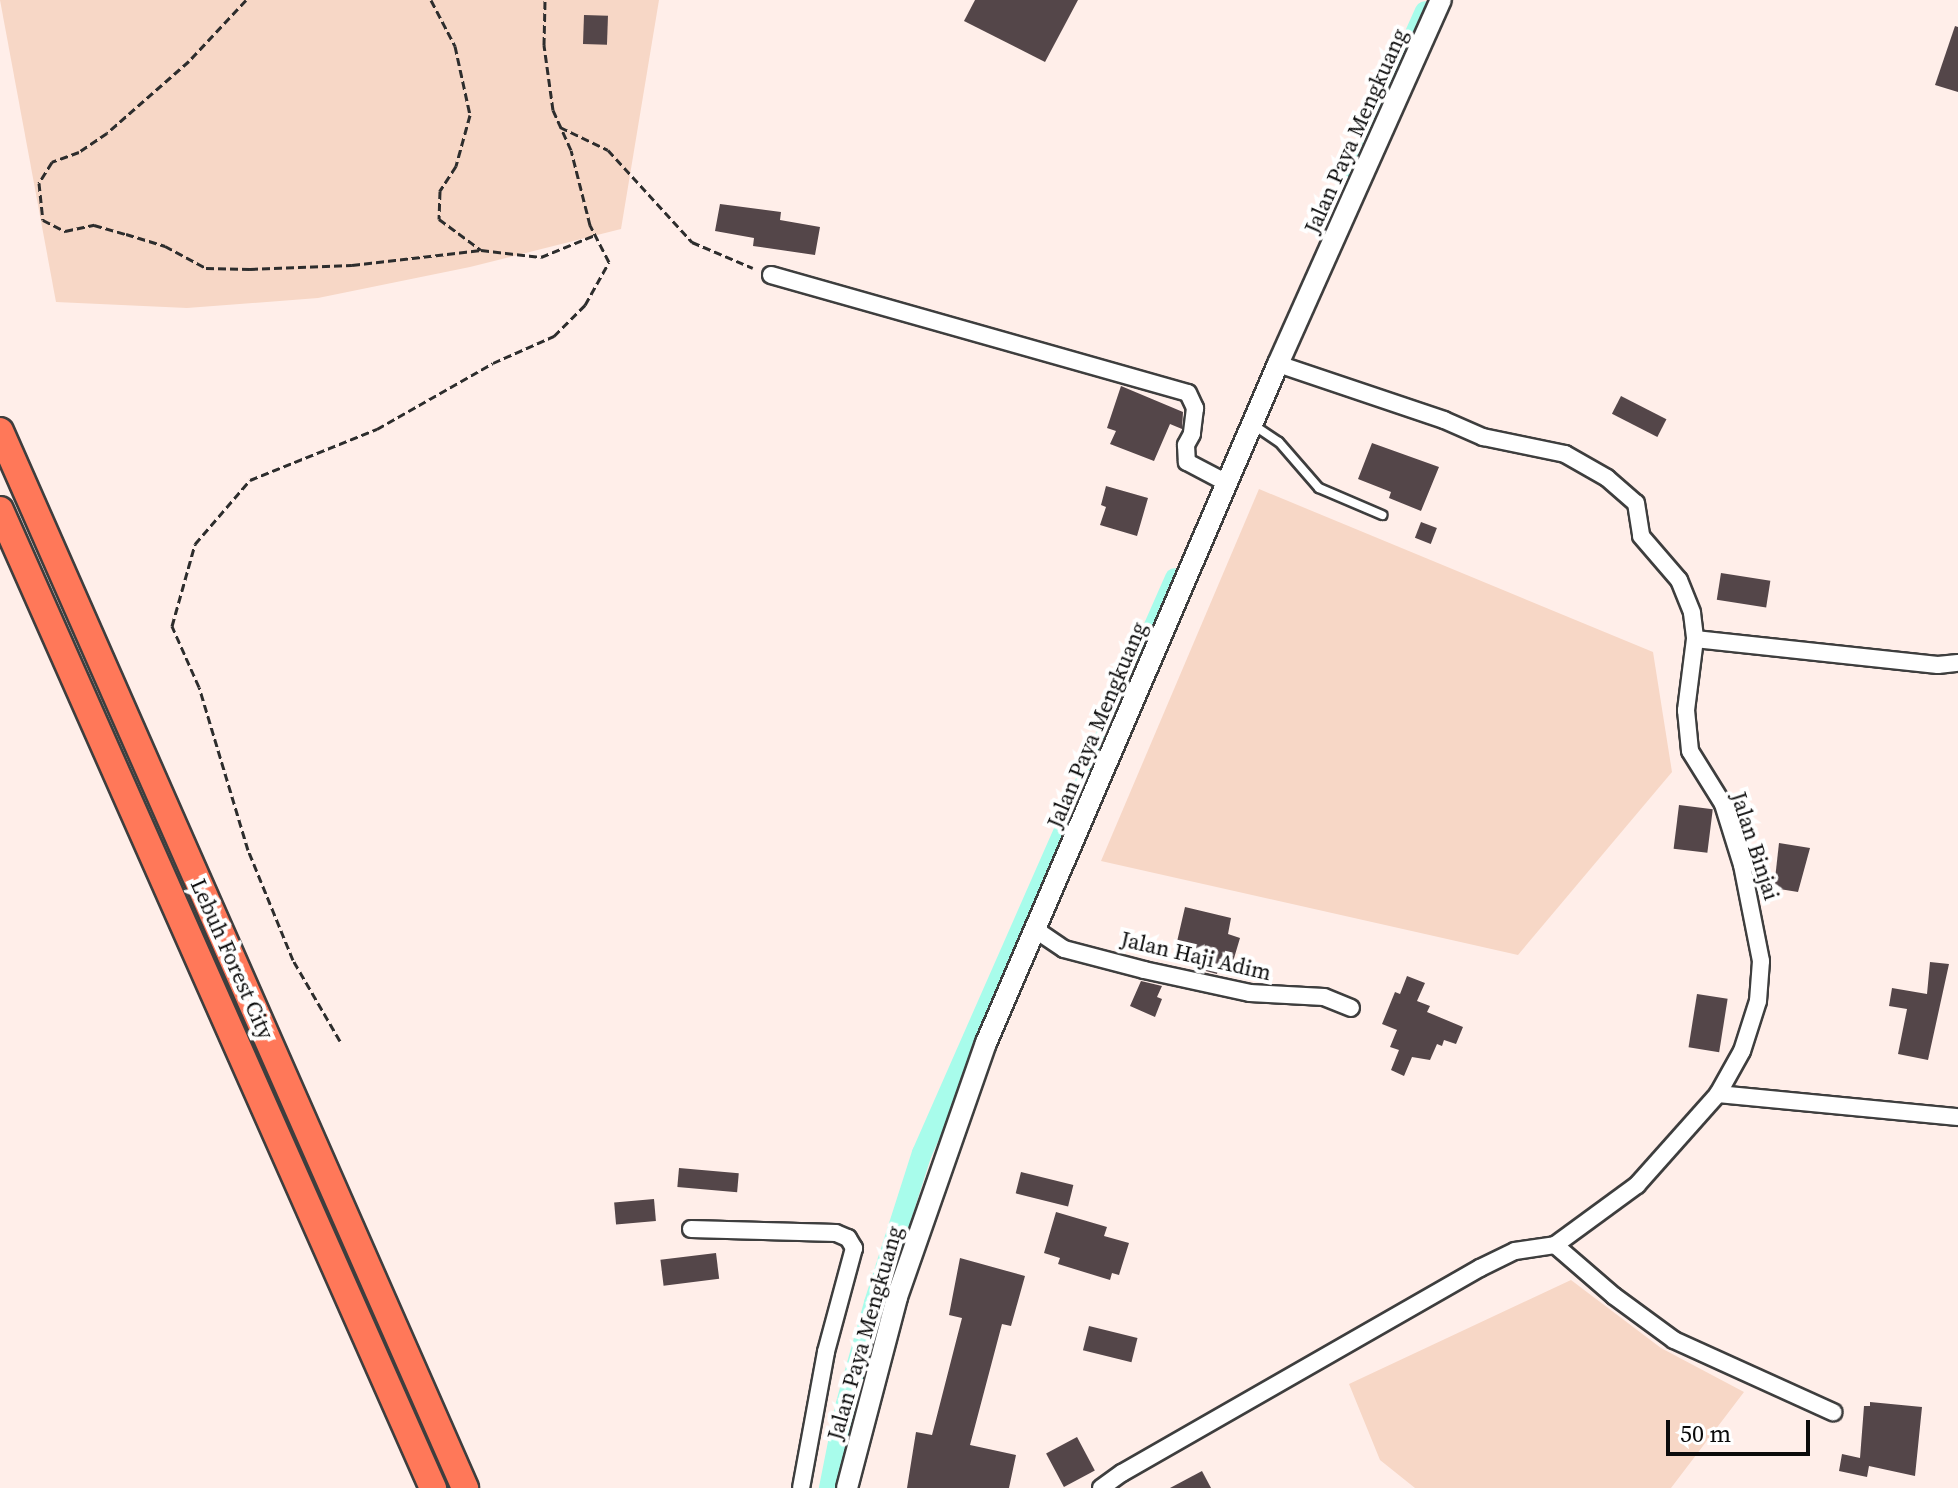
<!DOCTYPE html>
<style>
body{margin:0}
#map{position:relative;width:1958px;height:1488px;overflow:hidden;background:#ffeee9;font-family:"Source Serif 4",serif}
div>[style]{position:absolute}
.farmland>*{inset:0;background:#f7d7c6}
.canal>*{height:20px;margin:-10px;padding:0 10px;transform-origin:10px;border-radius:10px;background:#a8fceb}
.building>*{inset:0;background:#544649;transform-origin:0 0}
.path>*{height:3px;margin-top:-1.5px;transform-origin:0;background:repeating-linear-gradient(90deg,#2d2d2d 0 8px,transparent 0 12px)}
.roads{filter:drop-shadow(2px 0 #3e3e3e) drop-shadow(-2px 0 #3e3e3e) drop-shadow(0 2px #3e3e3e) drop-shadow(0 -2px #3e3e3e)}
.service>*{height:8px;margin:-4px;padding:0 4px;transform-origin:4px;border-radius:4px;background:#fff}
.minor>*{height:16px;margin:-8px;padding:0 8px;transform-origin:8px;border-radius:8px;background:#fff}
.tertiary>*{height:20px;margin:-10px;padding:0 10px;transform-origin:10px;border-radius:10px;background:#fff}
.primary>*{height:26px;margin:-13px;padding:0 13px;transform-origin:13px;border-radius:13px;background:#ff7859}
span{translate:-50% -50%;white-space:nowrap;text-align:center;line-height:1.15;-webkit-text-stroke:8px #fff;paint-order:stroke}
.street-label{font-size:22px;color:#0b0b0b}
.scale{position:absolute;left:1666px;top:1420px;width:144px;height:36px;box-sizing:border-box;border:4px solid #0b0b0b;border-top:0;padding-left:10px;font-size:24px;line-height:28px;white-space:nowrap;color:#0b0b0b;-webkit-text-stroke:6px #fff;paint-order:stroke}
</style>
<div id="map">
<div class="farmland">
<div style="clip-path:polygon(0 0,659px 0,621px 229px,470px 267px,318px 298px,187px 308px,56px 302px)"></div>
<div style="clip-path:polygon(1259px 489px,1653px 652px,1672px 772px,1518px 955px,1101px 861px)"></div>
<div style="clip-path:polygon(1571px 1280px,1661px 1348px,1744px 1392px,1671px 1488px,1415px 1488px,1380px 1460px,1349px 1384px)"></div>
</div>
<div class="canal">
<div style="left:1353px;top:172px;width:176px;rotate:-65.9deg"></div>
<div style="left:829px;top:1488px;width:83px;rotate:-78.8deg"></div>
<div style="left:845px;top:1407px;width:108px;rotate:-74.4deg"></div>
<div style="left:874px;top:1303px;width:157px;rotate:-72.3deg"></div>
<div style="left:922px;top:1153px;width:628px;rotate:-66.25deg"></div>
</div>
<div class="building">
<div style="clip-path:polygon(975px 0,1078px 0,1045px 62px,964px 21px)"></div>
<div style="left:584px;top:15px;width:24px;height:29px;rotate:2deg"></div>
<div style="clip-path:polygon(1955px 26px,1958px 27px,1958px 92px,1935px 85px)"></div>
<div style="clip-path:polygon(720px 204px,781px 212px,780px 220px,820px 227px,815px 255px,753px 246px,754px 238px,715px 231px)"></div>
<div style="clip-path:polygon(1121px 386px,1183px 412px,1182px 429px,1170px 424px,1154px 461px,1110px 444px,1116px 431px,1107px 428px)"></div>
<div style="left:1621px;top:396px;width:51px;height:20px;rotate:27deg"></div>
<div style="clip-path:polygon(1372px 443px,1439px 467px,1421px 511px,1389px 498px,1391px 492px,1358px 479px)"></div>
<div style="clip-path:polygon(1106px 486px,1148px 498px,1137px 536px,1100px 525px,1106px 507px,1101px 505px)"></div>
<div style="left:1421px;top:522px;width:17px;height:17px;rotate:21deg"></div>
<div style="left:1721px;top:573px;width:50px;height:27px;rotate:9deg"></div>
<div style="left:1679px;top:805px;width:34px;height:44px;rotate:7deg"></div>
<div style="clip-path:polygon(1779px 843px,1810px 848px,1798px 892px,1774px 888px)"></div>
<div style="clip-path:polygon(1185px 907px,1231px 918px,1228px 934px,1240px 938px,1232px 965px,1220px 961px,1217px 974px,1202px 970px,1206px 954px,1176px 946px)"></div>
<div style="clip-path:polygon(1930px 962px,1949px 964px,1928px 1060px,1898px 1054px,1907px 1009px,1889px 1006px,1892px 988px,1927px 994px)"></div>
<div style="clip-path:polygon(1407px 976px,1425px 983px,1417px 1001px,1430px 1006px,1427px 1012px,1463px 1027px,1456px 1044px,1444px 1040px,1442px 1046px,1437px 1044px,1430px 1060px,1412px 1057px,1404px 1076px,1391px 1070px,1399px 1050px,1390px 1047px,1397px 1030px,1382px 1024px,1395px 992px,1400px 994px)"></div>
<div style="clip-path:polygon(1141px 981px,1162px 986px,1157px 997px,1162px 999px,1155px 1017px,1130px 1006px)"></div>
<div style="left:1697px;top:994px;width:31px;height:54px;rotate:9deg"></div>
<div style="left:679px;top:1168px;width:60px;height:19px;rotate:5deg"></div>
<div style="left:1021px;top:1172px;width:54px;height:22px;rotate:14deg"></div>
<div style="left:654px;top:1199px;width:22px;height:40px;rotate:85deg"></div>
<div style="clip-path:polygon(1056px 1212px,1107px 1227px,1104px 1236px,1129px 1243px,1119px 1275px,1112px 1273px,1110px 1280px,1058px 1264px,1060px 1258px,1044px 1253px)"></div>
<div style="left:716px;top:1253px;width:26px;height:56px;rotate:83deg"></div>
<div style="clip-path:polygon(960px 1258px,1025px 1276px,1011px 1326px,1002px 1324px,970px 1445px,1016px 1455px,1009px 1488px,907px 1488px,916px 1432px,932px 1435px,962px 1318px,949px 1315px)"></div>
<div style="left:1089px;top:1326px;width:50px;height:25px;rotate:14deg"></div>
<div style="clip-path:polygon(1870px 1402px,1922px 1407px,1915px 1476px,1869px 1466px,1867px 1477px,1839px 1471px,1842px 1454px,1860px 1458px,1864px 1406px,1870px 1406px)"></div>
<div style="left:1077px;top:1437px;width:38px;height:35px;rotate:62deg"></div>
<div style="clip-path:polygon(1202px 1471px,1211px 1488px,1170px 1488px)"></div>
</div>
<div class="path">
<div style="left:246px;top:0;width:83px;rotate:133.1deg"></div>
<div style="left:189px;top:61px;width:109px;rotate:138.7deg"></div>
<div style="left:107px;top:133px;width:34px;rotate:146deg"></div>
<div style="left:79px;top:152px;width:29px;rotate:160deg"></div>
<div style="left:52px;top:162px;width:25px;rotate:122deg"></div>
<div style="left:39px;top:183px;width:37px;rotate:84deg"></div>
<div style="left:43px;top:220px;width:25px;rotate:27deg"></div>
<div style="left:65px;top:231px;width:30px;rotate:-12deg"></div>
<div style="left:94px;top:225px;width:33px;rotate:16deg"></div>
<div style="left:126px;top:234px;width:41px;rotate:17.1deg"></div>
<div style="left:165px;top:246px;width:47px;rotate:28.2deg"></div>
<div style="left:206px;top:268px;width:44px;rotate:1.3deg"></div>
<div style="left:250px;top:269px;width:102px;rotate:-2.2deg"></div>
<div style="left:352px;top:265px;width:130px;rotate:-6.6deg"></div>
<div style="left:481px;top:250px;width:60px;rotate:6.7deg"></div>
<div style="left:541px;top:257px;width:58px;rotate:-22.2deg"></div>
<div style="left:431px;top:0;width:52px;rotate:62.4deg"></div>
<div style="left:455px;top:46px;width:71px;rotate:77.7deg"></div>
<div style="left:470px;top:115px;width:53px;rotate:105.4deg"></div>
<div style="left:456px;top:166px;width:30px;rotate:123deg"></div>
<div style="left:440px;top:191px;width:28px;rotate:92deg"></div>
<div style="left:439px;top:219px;width:52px;rotate:36.4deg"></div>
<div style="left:560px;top:127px;width:53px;rotate:25.6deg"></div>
<div style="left:608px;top:150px;width:125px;rotate:47.6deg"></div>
<div style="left:692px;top:242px;width:66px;rotate:23.1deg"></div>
<div style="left:340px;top:1041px;width:94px;rotate:-120.1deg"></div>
<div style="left:293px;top:960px;width:119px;rotate:-112.2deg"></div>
<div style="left:248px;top:850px;width:170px;rotate:-106.7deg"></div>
<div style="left:199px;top:687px;width:67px;rotate:-113.9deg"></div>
<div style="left:172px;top:626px;width:85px;rotate:-74.3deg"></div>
<div style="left:195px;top:544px;width:84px;rotate:-49.3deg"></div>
<div style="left:250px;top:480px;width:137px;rotate:-21.9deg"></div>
<div style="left:377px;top:429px;width:133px;rotate:-29.6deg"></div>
<div style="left:493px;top:363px;width:67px;rotate:-23.9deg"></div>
<div style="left:554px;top:336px;width:44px;rotate:-45deg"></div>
<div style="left:585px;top:305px;width:49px;rotate:-60.8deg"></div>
<div style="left:609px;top:262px;width:42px;rotate:-117.2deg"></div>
<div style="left:590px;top:225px;width:77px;rotate:-104.2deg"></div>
<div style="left:571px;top:150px;width:44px;rotate:-114.2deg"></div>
<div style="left:553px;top:110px;width:66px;rotate:-97.9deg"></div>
<div style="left:544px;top:45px;width:45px;rotate:-88.7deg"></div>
</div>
<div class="roads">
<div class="service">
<div style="left:1252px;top:424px;width:32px;rotate:34deg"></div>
<div style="left:1279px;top:442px;width:61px;rotate:49deg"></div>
<div style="left:1319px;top:488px;width:69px;rotate:23.2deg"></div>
</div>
<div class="minor">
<div style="left:771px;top:275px;width:433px;rotate:15.8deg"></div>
<div style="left:1188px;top:393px;width:17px;rotate:65deg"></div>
<div style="left:1195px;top:408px;width:26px;rotate:97deg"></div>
<div style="left:1192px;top:434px;width:13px;rotate:119deg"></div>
<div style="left:1186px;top:445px;width:17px;rotate:87deg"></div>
<div style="left:1187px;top:462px;width:45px;rotate:27.7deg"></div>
<div style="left:1278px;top:364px;width:175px;rotate:18.6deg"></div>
<div style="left:1444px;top:420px;width:43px;rotate:23.6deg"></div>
<div style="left:1483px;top:437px;width:84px;rotate:11.7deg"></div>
<div style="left:1565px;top:454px;width:48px;rotate:29.7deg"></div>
<div style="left:1607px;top:478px;width:38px;rotate:41deg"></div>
<div style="left:1636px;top:503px;width:33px;rotate:81deg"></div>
<div style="left:1641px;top:536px;width:58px;rotate:49.2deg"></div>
<div style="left:1679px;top:580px;width:35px;rotate:68deg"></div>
<div style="left:1692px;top:613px;width:26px;rotate:83deg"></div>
<div style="left:1695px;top:639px;width:72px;rotate:97.2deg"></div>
<div style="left:1686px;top:710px;width:41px;rotate:84.4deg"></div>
<div style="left:1690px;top:751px;width:62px;rotate:58.1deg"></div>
<div style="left:1723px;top:804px;width:64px;rotate:72.7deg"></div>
<div style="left:1742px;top:865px;width:98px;rotate:78.8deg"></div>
<div style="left:1761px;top:961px;width:40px;rotate:94.3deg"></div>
<div style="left:1758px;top:1001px;width:52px;rotate:107.7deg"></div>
<div style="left:1742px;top:1051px;width:49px;rotate:119.2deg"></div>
<div style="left:1718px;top:1094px;width:122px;rotate:131.7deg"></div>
<div style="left:1637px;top:1185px;width:102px;rotate:143.8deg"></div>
<div style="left:1695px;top:639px;width:244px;rotate:6.1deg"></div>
<div style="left:1938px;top:665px;width:20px;rotate:-6deg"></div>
<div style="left:1036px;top:930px;width:34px;rotate:34deg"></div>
<div style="left:1064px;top:949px;width:83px;rotate:14.7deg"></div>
<div style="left:1144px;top:970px;width:108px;rotate:12.2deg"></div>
<div style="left:1250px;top:993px;width:74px;rotate:3.1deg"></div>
<div style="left:1324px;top:997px;width:29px;rotate:22deg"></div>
<div style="left:1718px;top:1094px;width:241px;rotate:5.5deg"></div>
<div style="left:691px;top:1229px;width:145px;rotate:1.6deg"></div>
<div style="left:836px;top:1233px;width:13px;rotate:23deg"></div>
<div style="left:848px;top:1238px;width:12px;rotate:59deg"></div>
<div style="left:854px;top:1248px;width:108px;rotate:105.1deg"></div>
<div style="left:826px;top:1352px;width:138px;rotate:100.4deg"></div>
<div style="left:1101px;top:1488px;width:26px;rotate:-36deg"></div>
<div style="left:1122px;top:1473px;width:413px;rotate:-29.8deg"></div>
<div style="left:1480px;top:1268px;width:39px;rotate:-26deg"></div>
<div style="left:1515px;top:1251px;width:40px;rotate:-8.5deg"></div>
<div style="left:1555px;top:1245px;width:78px;rotate:40.8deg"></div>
<div style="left:1614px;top:1296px;width:74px;rotate:36.3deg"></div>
<div style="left:1674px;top:1340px;width:175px;rotate:24.4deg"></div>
</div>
<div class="tertiary">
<div style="left:847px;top:1488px;width:197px;rotate:-75.3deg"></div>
<div style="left:897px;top:1297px;width:269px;rotate:-70.7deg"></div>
<div style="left:986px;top:1043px;width:739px;rotate:-66.73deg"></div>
<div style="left:1278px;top:364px;width:399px;rotate:-65.9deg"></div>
</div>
<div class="primary">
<div style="left:0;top:431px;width:1155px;rotate:66.25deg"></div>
<div style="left:0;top:510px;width:1070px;rotate:66.12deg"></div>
</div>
</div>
<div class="street-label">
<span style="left:1356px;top:131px;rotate:-66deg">Jalan Paya Mengkuang</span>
<span style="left:1097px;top:725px;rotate:-67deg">Jalan Paya Mengkuang</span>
<span style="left:1755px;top:846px;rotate:72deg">Jalan Binjai</span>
<span style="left:1196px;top:956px;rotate:13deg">Jalan Haji Adim</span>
<span style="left:232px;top:959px;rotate:66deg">Lebuh Forest City</span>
<span style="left:865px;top:1333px;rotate:-74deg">Jalan Paya Mengkuang</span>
</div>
<div class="scale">50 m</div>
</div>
